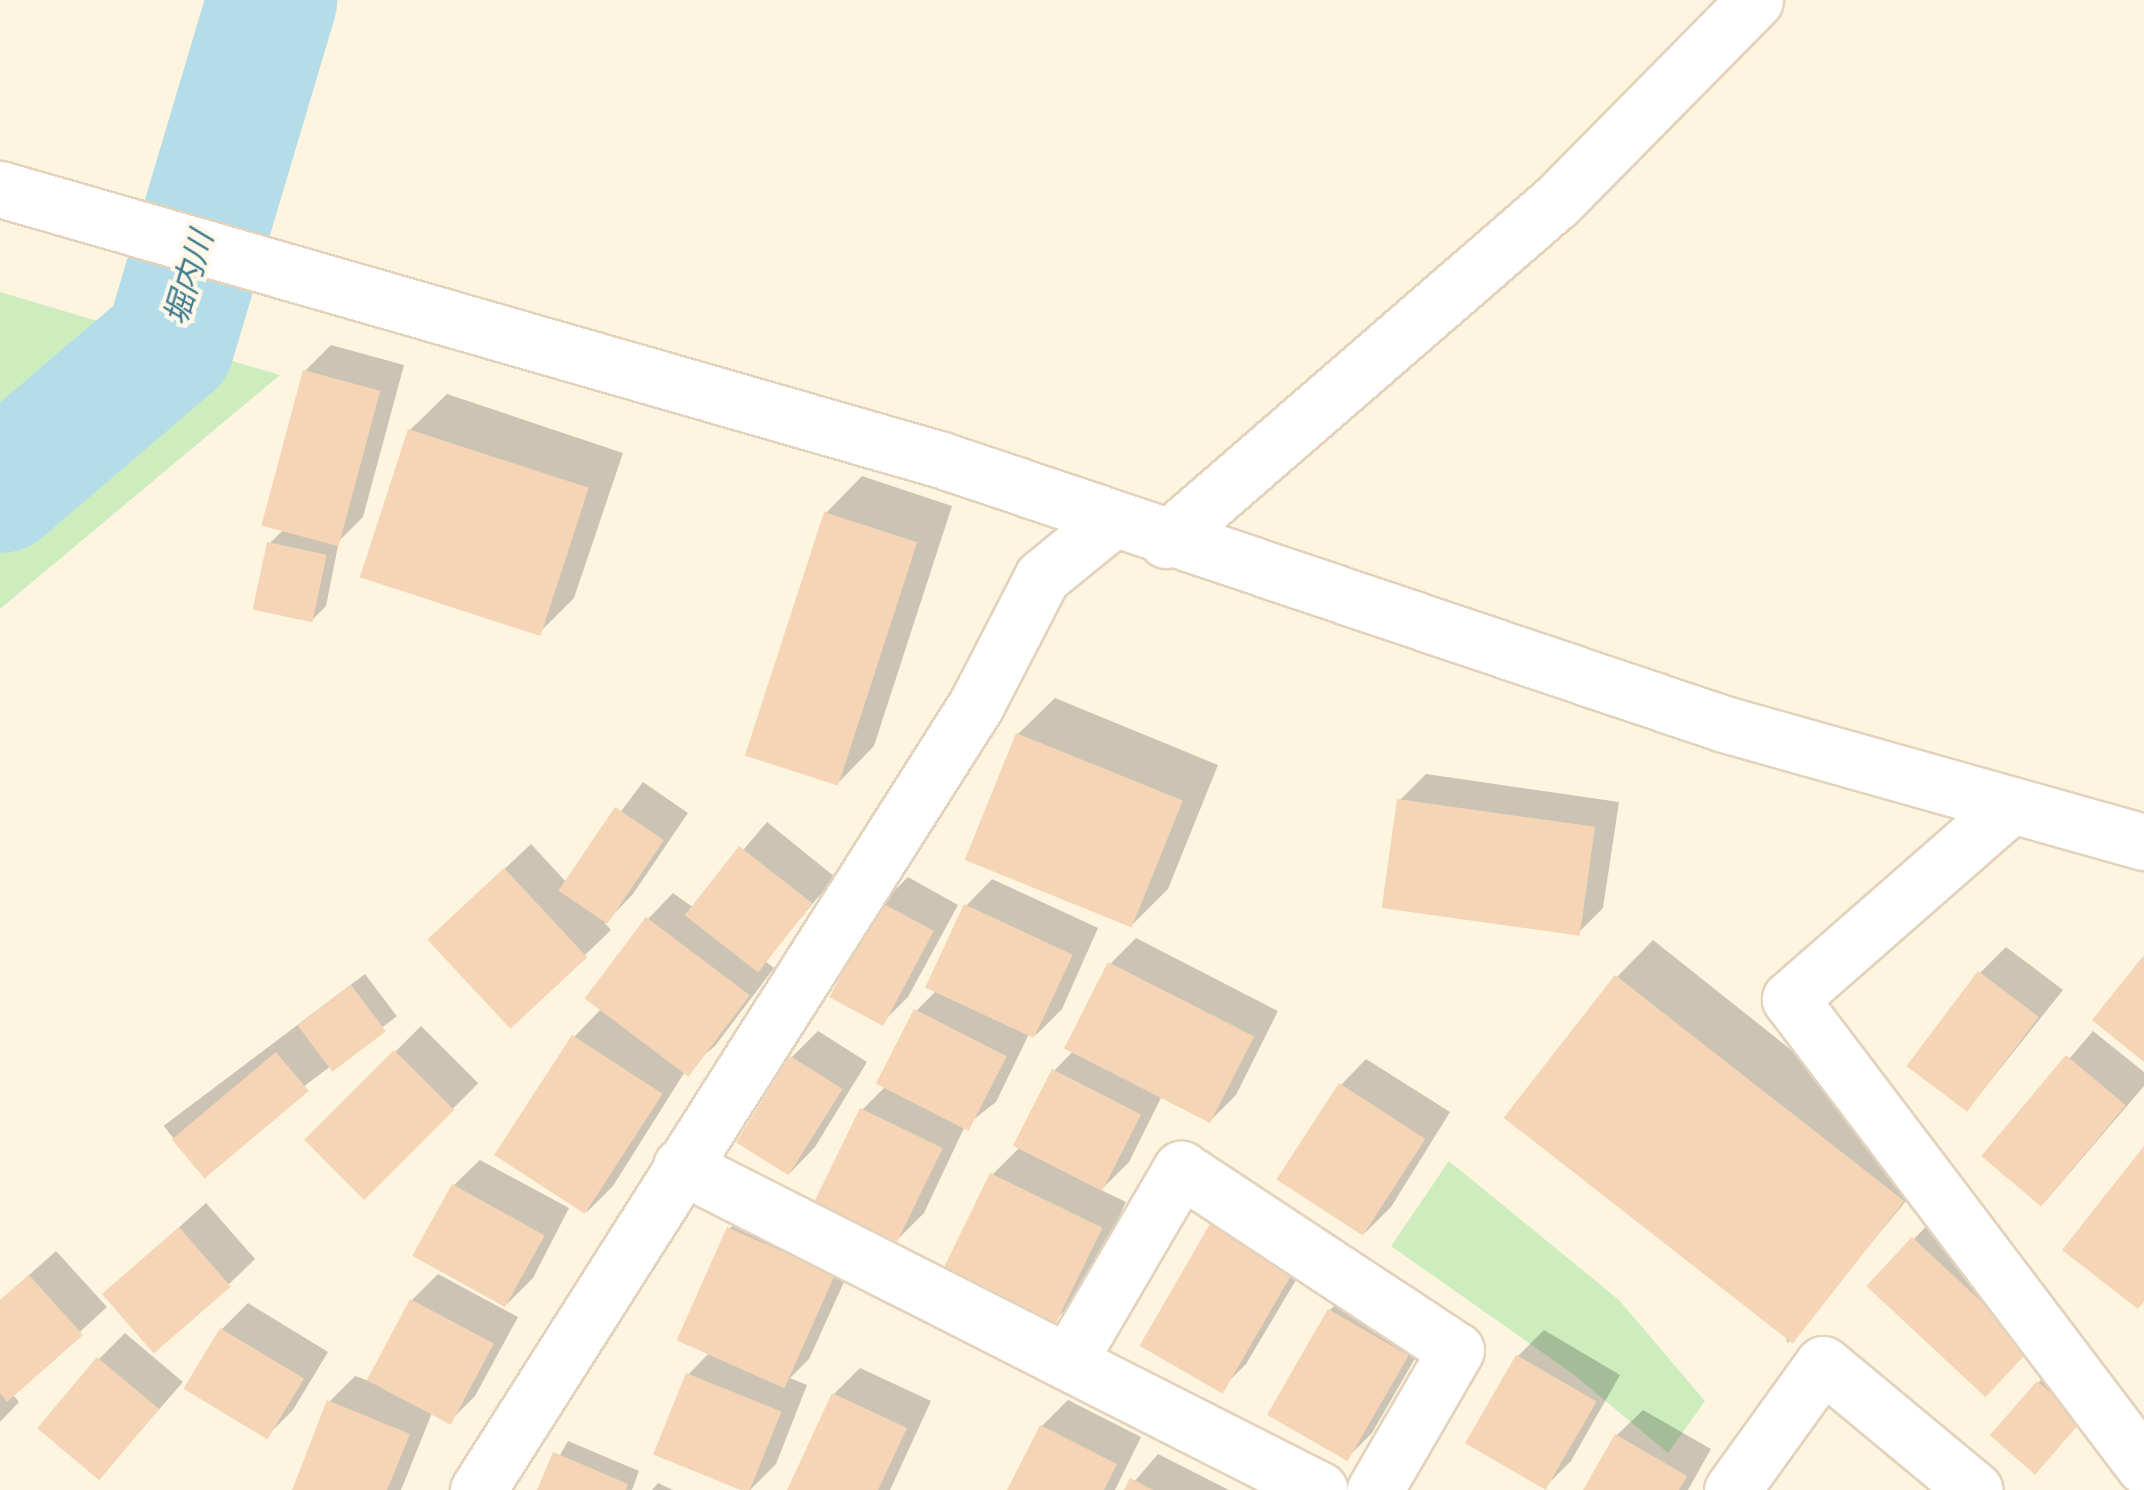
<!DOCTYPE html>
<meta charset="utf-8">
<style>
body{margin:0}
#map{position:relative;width:2144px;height:1490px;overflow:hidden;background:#fef5e1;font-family:Inter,"Noto Sans JP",sans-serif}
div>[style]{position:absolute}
.green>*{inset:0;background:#cdedbe}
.shadow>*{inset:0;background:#0003;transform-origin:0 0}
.river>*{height:130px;margin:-65px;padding:0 65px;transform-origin:65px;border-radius:65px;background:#b4dde9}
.building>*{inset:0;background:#f6d5b6;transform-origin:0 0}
.roads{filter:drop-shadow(2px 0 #e3d2bc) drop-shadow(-2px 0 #e3d2bc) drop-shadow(0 2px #e3d2bc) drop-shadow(0 -2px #e3d2bc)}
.minor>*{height:55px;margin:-27.5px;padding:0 27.5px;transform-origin:27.5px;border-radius:27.5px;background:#fff}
.tertiary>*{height:55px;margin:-27.5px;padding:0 27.5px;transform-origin:27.5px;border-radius:27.5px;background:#fff}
span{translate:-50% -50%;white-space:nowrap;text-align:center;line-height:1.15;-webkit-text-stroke:8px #fff8e9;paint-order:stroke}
.water-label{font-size:32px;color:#3d7a8d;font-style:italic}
</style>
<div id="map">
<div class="green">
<div style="clip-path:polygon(0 292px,280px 375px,0 609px)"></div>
<div style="clip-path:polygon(1449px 1161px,1619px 1300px,1705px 1401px,1668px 1453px,1573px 1374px,1391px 1246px)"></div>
</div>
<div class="shadow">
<div style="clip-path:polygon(331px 345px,404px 365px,363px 517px,339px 541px,326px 606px,313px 619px,270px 543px,284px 529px,305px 371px)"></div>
<div style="clip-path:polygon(447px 394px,623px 453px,574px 598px,537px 635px,410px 430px)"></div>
<div style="clip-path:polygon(862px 476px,952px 506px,874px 746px,838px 783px,826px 513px)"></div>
<div style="clip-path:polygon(1055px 698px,1218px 765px,1168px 889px,1131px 926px,1018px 734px)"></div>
<div style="clip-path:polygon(1426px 774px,1619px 802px,1603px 908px,1577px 934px,1400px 800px)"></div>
<div style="clip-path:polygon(643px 782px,688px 813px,633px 894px,605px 923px,611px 930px,585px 955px,457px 914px,531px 844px,567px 883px)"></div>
<div style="clip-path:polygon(767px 822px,835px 877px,765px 961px,774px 968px,715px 1046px,686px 1070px,613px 1186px,587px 1212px,574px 1037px,602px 1008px,648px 919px,673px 893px,694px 908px)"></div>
<div style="clip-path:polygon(908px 877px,958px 905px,908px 997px,882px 1023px,882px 903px)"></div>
<div style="clip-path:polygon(992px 879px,1098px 928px,1062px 1009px,1036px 1035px,1030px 1032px,996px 1102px,965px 1126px,924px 1213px,898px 1239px,862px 1110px,886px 1086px,916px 1011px,937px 990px,967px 905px)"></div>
<div style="clip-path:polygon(1136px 938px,1278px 1011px,1236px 1095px,1210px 1121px,1162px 1096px,1129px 1162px,1101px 1190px,1126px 1202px,1081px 1295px,1055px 1320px,992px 1175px,1020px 1147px,1054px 1071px,1073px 1051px,1110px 964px)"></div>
<div style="clip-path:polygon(1653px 940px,1936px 1165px,1788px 1343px,1617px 977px)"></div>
<div style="clip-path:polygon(2006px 947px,2063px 990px,1968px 1109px,1980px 973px)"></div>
<div style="left:365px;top:974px;width:53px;height:252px;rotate:53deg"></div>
<div style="left:421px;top:1026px;width:81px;height:161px;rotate:45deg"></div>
<div style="clip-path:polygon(818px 1031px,867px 1062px,815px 1147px,790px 1173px,739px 1142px,792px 1057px)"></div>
<div style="clip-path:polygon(2093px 1031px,2144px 1072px,2144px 1086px,2043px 1204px,1985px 1157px)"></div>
<div style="clip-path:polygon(1366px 1059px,1450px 1112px,1391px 1207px,1365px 1233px,1341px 1085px)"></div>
<div style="clip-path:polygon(480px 1160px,569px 1208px,533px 1278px,507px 1304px,454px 1185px)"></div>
<div style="clip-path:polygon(1239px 1197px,1318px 1243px,1246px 1364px,1220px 1390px,1213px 1223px)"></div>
<div style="clip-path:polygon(206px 1203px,255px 1259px,229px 1284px,105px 1294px)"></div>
<div style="clip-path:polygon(755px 1203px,859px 1249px,809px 1359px,790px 1378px,807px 1385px,776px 1464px,750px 1490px,658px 1454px,688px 1375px,710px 1352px,729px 1229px)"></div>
<div style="clip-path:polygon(1939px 1213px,2055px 1321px,2010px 1368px,1914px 1239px)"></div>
<div style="clip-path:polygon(56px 1251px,107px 1307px,12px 1394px,19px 1402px,0 1422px,0 1301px)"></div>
<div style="clip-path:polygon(438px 1274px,518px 1317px,475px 1396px,449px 1422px,432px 1413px,401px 1490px,294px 1490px,329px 1402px,355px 1376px,369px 1381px,412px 1300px)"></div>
<div style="clip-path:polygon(1356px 1284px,1432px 1329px,1372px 1433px,1346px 1459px,1330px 1310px)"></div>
<div style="clip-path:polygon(248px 1303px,328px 1352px,293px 1410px,267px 1436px,222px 1329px)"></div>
<div style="clip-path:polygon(1544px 1330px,1620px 1375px,1571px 1461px,1545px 1487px,1469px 1442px,1518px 1356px)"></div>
<div style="clip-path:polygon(125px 1333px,183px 1382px,99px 1478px,99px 1359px)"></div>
<div style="clip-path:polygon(860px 1368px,931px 1401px,890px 1490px,790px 1490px,834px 1394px)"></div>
<div style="clip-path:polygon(2051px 1370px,2093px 1406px,2049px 1458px,2038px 1383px)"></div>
<div style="clip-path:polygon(1068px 1400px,1141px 1437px,1115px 1490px,1009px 1490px,1042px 1426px)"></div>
<div style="clip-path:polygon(1643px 1410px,1711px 1449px,1688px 1490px,1586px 1490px,1617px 1435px)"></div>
<div style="clip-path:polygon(568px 1441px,639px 1471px,632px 1490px,540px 1490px)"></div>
<div style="clip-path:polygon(1158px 1454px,1229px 1490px,1127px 1490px)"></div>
<div style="clip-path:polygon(658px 1483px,673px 1490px,652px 1490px)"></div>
</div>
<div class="river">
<div style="left:0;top:488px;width:223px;rotate:-40.5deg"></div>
<div style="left:170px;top:343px;width:358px;rotate:-73.4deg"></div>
</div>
<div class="building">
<div style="left:303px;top:370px;width:80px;height:161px;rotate:15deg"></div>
<div style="left:408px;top:429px;width:190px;height:156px;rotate:18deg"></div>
<div style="left:824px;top:512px;width:98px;height:256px;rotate:18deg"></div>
<div style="left:267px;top:542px;width:61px;height:69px;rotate:12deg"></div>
<div style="left:1016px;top:733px;width:180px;height:137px;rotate:22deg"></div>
<div style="left:1397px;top:799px;width:200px;height:110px;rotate:8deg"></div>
<div style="left:615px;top:807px;width:59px;height:101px;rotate:34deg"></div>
<div style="left:739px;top:846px;width:93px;height:88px;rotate:38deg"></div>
<div style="left:504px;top:868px;width:122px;height:105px;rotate:47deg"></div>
<div style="left:880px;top:902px;width:61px;height:108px;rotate:28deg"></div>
<div style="left:964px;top:904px;width:120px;height:92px;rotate:25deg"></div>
<div style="left:646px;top:917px;width:130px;height:102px;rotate:37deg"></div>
<div style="clip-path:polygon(2144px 955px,2144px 1062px,2092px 1020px)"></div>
<div style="left:1108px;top:962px;width:164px;height:97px;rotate:27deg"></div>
<div style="left:1978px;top:971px;width:76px;height:119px;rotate:37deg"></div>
<div style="left:1615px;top:975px;width:367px;height:181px;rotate:38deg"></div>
<div style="left:351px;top:985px;width:58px;height:67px;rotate:53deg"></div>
<div style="left:914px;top:1009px;width:104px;height:84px;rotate:27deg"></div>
<div style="left:572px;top:1035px;width:108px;height:143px;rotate:33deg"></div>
<div style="left:394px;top:1050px;width:85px;height:127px;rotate:45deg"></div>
<div style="left:276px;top:1052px;width:51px;height:136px;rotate:50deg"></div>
<div style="left:2066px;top:1055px;width:78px;height:132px;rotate:40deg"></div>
<div style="left:790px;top:1056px;width:62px;height:102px;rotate:32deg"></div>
<div style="left:1052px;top:1069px;width:100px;height:86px;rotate:27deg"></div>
<div style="left:1339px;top:1083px;width:103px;height:115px;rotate:33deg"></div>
<div style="left:860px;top:1108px;width:92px;height:104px;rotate:26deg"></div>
<div style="clip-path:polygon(2144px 1146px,2144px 1301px,2138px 1309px,2062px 1250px)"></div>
<div style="left:990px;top:1173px;width:125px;height:106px;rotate:26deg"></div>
<div style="left:452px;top:1184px;width:106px;height:82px;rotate:29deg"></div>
<div style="left:1211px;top:1222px;width:96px;height:143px;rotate:30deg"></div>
<div style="left:179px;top:1227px;width:79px;height:102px;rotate:49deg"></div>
<div style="left:727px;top:1227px;width:118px;height:124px;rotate:24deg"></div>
<div style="left:1912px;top:1237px;width:163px;height:67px;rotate:43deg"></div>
<div style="clip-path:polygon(29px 1275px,83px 1335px,7px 1402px,0 1393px,0 1300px)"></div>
<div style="left:410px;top:1299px;width:95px;height:92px;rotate:28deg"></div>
<div style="left:1328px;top:1309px;width:93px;height:122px;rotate:30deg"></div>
<div style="left:220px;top:1328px;width:98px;height:71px;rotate:31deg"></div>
<div style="left:1516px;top:1355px;width:93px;height:102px;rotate:30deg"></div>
<div style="left:97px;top:1357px;width:81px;height:93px;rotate:40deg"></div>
<div style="left:686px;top:1373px;width:103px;height:88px;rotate:22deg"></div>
<div style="left:2037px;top:1381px;width:60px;height:72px;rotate:41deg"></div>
<div style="clip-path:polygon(832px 1393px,907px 1428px,878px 1490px,787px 1490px)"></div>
<div style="clip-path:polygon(327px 1400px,410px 1434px,387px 1490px,292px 1490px)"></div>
<div style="clip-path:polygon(1040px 1425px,1117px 1464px,1104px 1490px,1007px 1490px)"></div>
<div style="clip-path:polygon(1615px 1434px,1687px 1476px,1679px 1490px,1583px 1490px)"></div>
<div style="clip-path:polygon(553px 1452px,628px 1484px,626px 1490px,537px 1490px)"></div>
<div style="clip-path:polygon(1130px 1478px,1153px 1490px,1124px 1490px)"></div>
</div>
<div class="roads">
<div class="minor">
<div style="left:1166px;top:540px;width:517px;rotate:-40.93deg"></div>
<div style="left:1557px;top:201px;width:282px;rotate:-45.4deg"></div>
<div style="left:2008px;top:808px;width:290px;rotate:138.8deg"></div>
<div style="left:1790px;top:999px;width:586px;rotate:52.84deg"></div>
<div style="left:681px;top:1166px;width:716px;rotate:26.89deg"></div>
<div style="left:1068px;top:1362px;width:224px;rotate:-59.7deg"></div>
<div style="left:1181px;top:1169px;width:329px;rotate:33.4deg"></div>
<div style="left:1456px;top:1350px;width:162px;rotate:120.1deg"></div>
<div style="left:478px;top:1490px;width:930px;rotate:-57.61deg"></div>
<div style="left:976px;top:705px;width:144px;rotate:-62.7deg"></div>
<div style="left:1042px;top:577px;width:90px;rotate:-39.2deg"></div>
<div style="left:1732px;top:1490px;width:155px;rotate:-54.2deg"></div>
<div style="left:1823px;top:1364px;width:197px;rotate:39.7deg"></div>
</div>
<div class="tertiary">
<div style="left:0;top:189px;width:980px;rotate:16.05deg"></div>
<div style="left:942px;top:460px;width:825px;rotate:18.65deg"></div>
<div style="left:1724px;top:724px;width:436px;rotate:15.7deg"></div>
</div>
</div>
<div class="water-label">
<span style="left:189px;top:278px;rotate:-73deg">堀内川</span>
</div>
</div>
